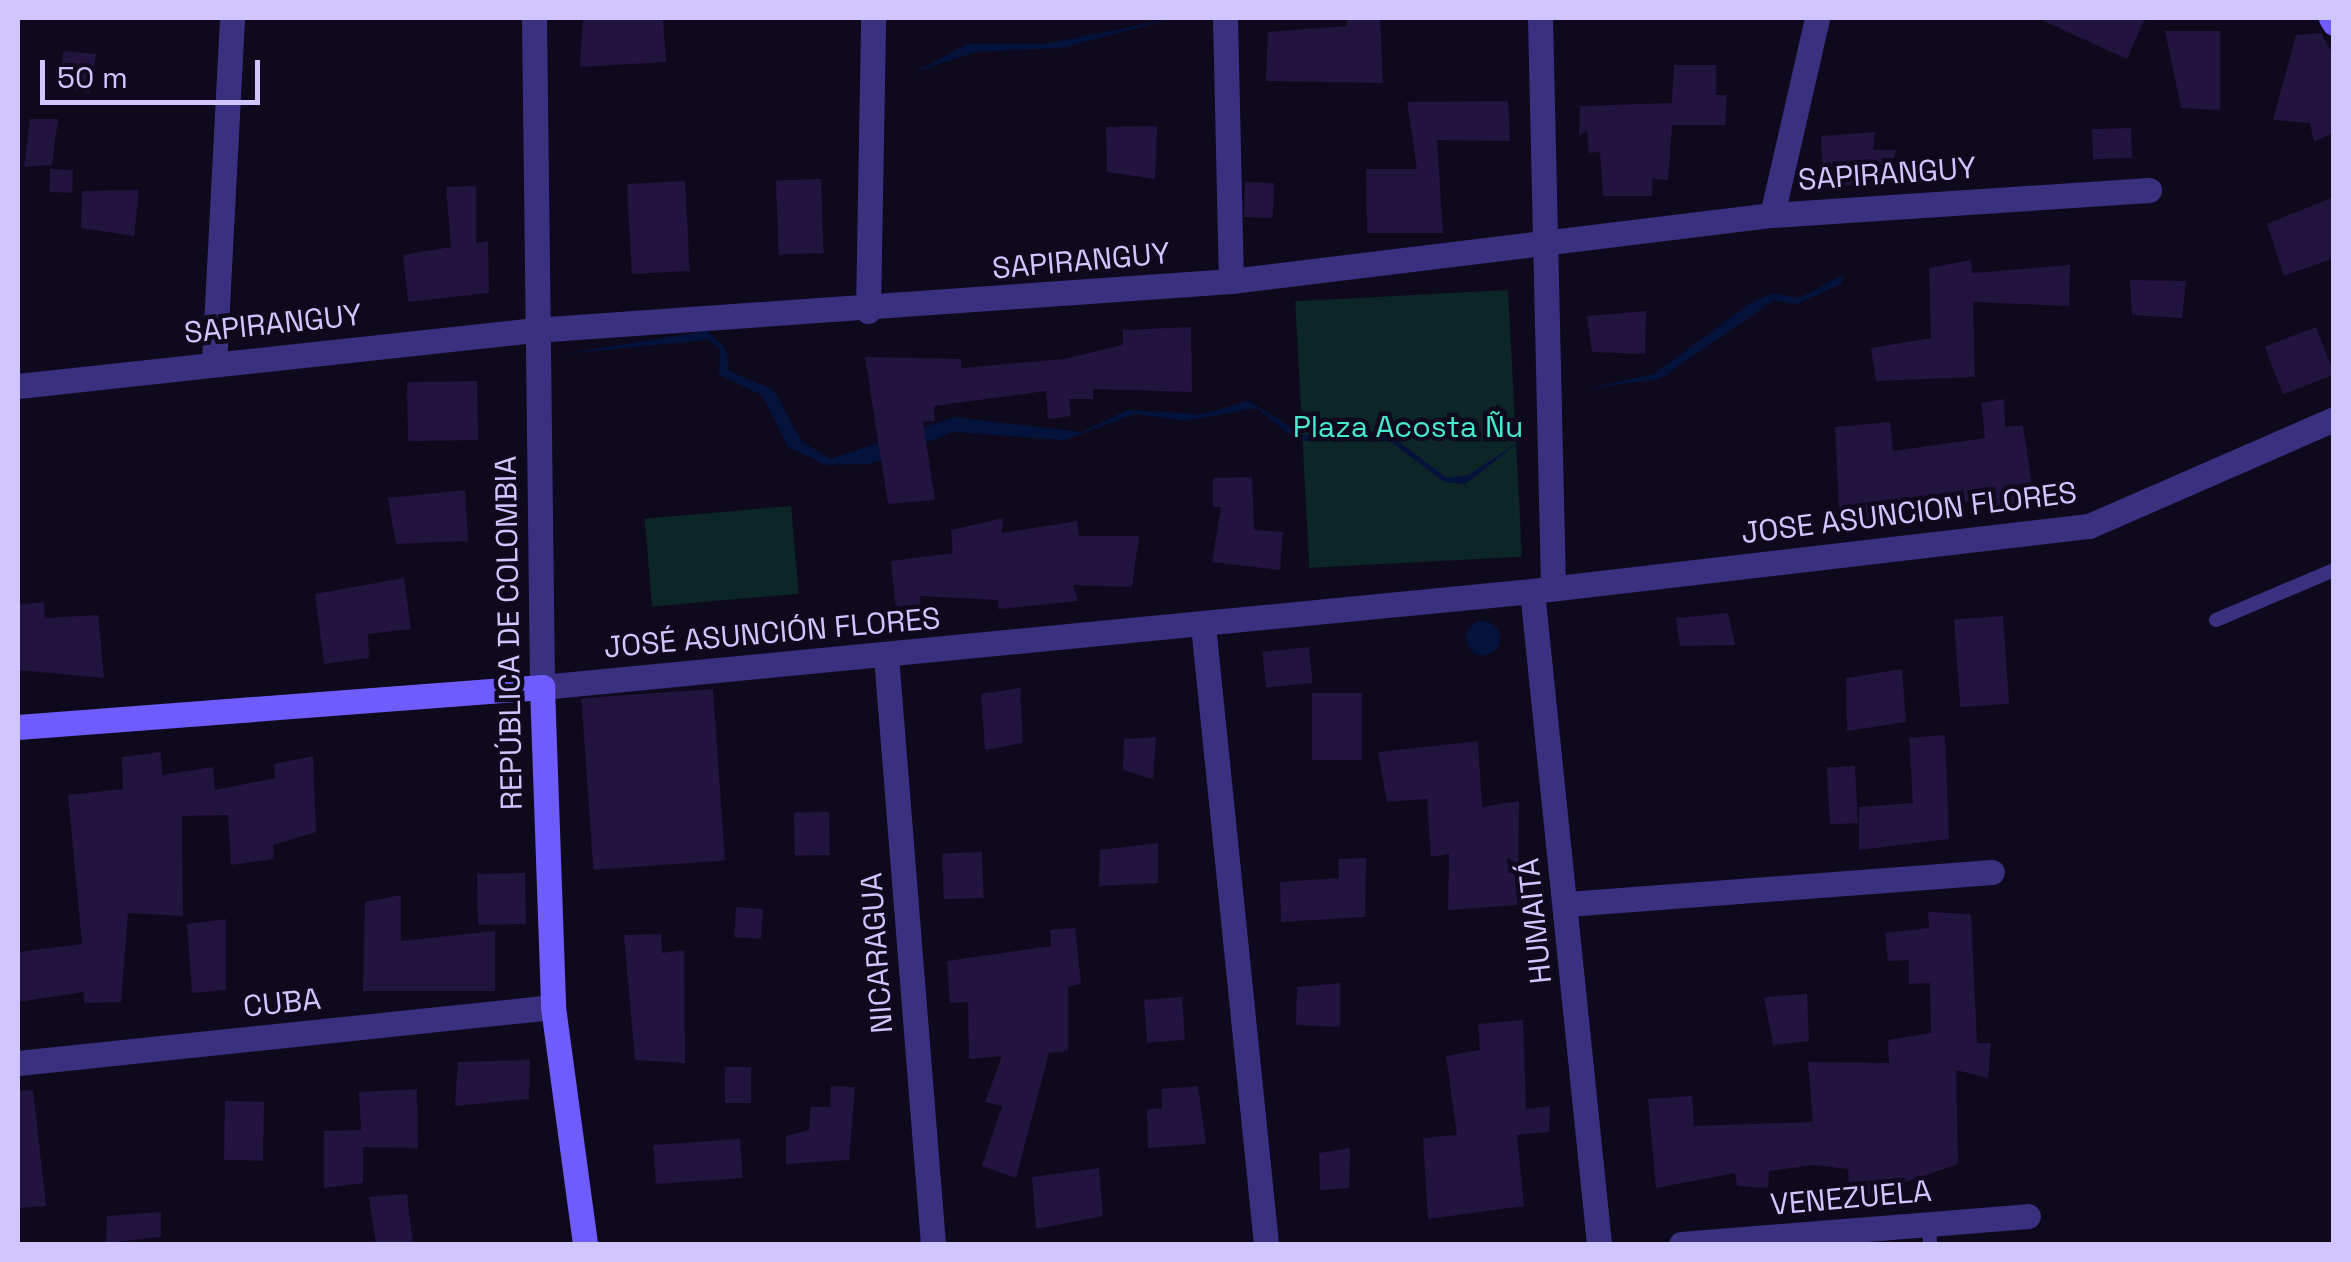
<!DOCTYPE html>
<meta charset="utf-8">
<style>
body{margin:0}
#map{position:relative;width:2351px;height:1262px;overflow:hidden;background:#0e091d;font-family:"Space Grotesk",sans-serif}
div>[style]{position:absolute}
.green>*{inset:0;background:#0c2627;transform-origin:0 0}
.water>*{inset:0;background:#04133b}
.round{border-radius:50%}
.building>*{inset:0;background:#21143f;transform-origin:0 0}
.lane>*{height:14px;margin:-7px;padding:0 7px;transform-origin:7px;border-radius:7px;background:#3a3080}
.street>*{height:25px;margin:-12.5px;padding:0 12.5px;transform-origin:12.5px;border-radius:12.5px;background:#3a3080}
.secondary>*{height:25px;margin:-12.5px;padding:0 12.5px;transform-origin:12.5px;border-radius:12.5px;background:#6f5cff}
span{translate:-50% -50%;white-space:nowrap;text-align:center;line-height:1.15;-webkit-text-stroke:9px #0e091d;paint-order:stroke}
.street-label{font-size:30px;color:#d1c5ff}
.park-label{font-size:30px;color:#47e9cf}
.frame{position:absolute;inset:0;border:20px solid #d1c5ff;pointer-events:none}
.scale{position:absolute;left:40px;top:60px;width:220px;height:45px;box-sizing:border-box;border:5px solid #d1c5ff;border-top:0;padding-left:12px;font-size:30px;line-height:35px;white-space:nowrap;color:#d1c5ff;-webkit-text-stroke:8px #0e091d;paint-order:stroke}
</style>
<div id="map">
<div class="green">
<div style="left:1508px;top:290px;width:267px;height:213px;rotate:87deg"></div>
<div style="left:791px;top:506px;width:88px;height:147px;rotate:85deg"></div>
</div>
<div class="water">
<div style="clip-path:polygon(1174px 18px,1062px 48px,975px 52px,914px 73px,967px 44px,1044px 44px)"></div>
<div style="clip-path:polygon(1844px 274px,1841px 284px,1797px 304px,1774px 300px,1660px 379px,1585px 389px,1654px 374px,1751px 303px,1773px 293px,1799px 298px)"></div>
<div style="clip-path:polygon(707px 331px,726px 348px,729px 371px,774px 390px,801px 441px,830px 459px,954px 417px,1082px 432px,1127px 410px,1202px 414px,1249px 401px,1304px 435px,1390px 435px,1447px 478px,1468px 475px,1522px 440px,1465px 484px,1444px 482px,1390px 441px,1298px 441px,1257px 408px,1186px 421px,1136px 414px,1064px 440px,954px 432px,869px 464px,826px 465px,788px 447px,762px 395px,719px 375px,720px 349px,708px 340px,562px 354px)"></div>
<div class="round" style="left:1466px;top:621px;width:34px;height:34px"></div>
</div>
<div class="building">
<div style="clip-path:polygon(583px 18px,663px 18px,666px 62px,580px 67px)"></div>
<div style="clip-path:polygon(1347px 18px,1380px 18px,1383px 83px,1266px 81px,1268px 32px,1347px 26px)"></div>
<div style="clip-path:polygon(2037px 18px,2145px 18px,2127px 59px)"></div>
<div style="clip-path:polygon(2165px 31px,2220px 31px,2220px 110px,2181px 108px)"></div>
<div style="clip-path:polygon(2321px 33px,2334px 56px,2334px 132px,2314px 142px,2310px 123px,2273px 120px,2296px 35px)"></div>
<div style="clip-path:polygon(63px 51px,96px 54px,90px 94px,61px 86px)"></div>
<div style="clip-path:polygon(1674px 65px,1716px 65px,1716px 95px,1727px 95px,1725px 125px,1672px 125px,1668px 180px,1652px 179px,1652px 196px,1603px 196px,1600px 152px,1589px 153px,1587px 131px,1579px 135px,1580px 106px,1672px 103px)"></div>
<div style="clip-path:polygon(1508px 101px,1510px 141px,1437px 140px,1443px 233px,1367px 233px,1366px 169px,1417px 169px,1407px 102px)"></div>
<div style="clip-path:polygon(30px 119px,58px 119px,52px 165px,24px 167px)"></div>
<div style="clip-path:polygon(1157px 126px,1155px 179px,1107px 172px,1106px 127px)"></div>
<div style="left:2131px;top:128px;width:30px;height:39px;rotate:88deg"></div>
<div style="clip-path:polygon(1875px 132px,1873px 150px,1896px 150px,1887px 186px,1823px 185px,1821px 136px)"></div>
<div style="left:50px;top:169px;width:23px;height:23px;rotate:2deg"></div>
<div style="left:821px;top:179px;width:74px;height:45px;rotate:88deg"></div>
<div style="left:685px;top:181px;width:90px;height:58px;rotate:87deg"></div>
<div style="left:1245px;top:182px;width:29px;height:35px;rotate:2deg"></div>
<div style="clip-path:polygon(476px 186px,476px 243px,488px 241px,489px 293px,408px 302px,403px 255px,451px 247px,446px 187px)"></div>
<div style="clip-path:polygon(139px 190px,134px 236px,81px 228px,82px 191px)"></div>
<div style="clip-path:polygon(2334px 197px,2334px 258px,2284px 276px,2267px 224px)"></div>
<div style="clip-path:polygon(1971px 260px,1972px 273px,2070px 265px,2069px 306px,1973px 302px,1975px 377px,1876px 381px,1871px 348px,1931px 338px,1929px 268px)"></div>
<div style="clip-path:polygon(2130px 280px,2186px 281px,2182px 318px,2132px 315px)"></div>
<div style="clip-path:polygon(1646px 311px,1645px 354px,1592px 352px,1587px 316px)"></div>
<div style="clip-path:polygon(1191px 327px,1192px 392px,1093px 389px,1093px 399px,1069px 399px,1071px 416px,1048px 419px,1046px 391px,934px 406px,935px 421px,923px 422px,935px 500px,888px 504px,865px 357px,961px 359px,961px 368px,1064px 359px,1123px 345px,1123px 330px)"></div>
<div style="left:2316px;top:327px;width:51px;height:55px;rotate:69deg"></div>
<div style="left:477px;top:381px;width:59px;height:70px;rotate:89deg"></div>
<div style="clip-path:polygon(2004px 399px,2005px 427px,2023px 425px,2036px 511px,1993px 515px,1991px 499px,1898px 510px,1900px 525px,1840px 530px,1835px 427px,1890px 422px,1893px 451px,1985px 438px,1981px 403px)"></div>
<div style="clip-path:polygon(1252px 477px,1254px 530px,1283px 532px,1280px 570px,1212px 562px,1221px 507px,1213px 507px,1213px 478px)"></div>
<div style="clip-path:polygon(465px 490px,468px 541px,396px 544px,388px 498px)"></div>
<div style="clip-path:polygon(1003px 518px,1002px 533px,1077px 521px,1079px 536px,1139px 536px,1132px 587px,1073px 585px,1078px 601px,998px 609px,998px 600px,920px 596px,921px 621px,897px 620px,891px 561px,953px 553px,951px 530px)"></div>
<div style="clip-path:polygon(404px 578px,411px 629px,368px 634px,369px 658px,324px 664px,315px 594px)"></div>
<div style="clip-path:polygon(44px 602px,45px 618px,98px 615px,104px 678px,18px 670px,18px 605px)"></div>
<div style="clip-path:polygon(1728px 613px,1735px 645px,1680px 646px,1676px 618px)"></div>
<div style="left:2003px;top:616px;width:88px;height:49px;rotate:86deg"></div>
<div style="left:1309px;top:647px;width:36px;height:47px;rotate:84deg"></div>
<div style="clip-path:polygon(1902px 669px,1906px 722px,1847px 731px,1846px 678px)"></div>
<div style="clip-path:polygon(1020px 688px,1023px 743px,985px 750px,981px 694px)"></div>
<div style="left:713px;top:689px;width:172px;height:132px;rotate:86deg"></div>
<div style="left:1362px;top:693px;width:67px;height:50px;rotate:90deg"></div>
<div style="clip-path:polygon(1945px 735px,1949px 839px,1859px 850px,1859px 807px,1913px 803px,1909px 738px)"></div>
<div style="clip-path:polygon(1156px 737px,1153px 779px,1123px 770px,1124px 739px)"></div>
<div style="clip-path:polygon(1478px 741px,1482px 807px,1519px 801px,1518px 905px,1448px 910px,1449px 854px,1431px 857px,1427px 799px,1387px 802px,1378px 752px)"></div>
<div style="clip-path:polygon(161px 752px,162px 775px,213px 767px,215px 790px,275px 778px,274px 764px,313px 756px,316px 832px,273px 845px,274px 859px,231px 865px,228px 815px,182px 816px,183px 916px,128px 913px,121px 1002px,84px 1003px,84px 992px,18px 1002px,18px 952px,82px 944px,68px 795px,123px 789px,122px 757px)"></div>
<div style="left:1855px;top:766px;width:57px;height:28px;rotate:87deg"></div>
<div style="left:829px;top:812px;width:43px;height:35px;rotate:89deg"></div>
<div style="clip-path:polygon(1158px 843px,1158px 883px,1099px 886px,1100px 850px)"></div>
<div style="left:982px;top:852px;width:46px;height:40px;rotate:88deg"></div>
<div style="clip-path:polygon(1366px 858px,1365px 917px,1281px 922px,1280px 882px,1339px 878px,1338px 859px)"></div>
<div style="left:525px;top:873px;width:51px;height:48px;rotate:89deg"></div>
<div style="clip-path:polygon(401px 895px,401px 941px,495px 931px,495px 991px,363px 991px,365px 902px)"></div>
<div style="left:736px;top:907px;width:27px;height:30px;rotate:4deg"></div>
<div style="clip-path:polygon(1928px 912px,1971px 914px,1977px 1043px,1991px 1043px,1988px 1078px,1956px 1070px,1958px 1164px,1850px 1201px,1848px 1169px,1814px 1165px,1769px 1171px,1768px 1188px,1737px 1186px,1735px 1173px,1656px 1188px,1648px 1099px,1692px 1096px,1694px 1126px,1813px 1122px,1808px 1062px,1889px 1063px,1888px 1040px,1931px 1033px,1930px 983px,1909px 984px,1909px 960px,1888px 961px,1885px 933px,1929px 928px)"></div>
<div style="clip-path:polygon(226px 919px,226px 990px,192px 993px,187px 924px)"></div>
<div style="clip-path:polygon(1075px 928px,1081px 984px,1068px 987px,1068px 1051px,1049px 1053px,1016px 1178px,982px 1166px,1002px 1106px,985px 1102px,1002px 1056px,969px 1059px,968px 1002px,950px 1003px,947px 961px,1051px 946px,1050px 930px)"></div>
<div style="clip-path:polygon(661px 934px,662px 953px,684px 950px,685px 1063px,635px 1060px,624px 935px)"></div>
<div style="clip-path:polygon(1340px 983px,1340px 1027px,1296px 1025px,1297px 987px)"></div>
<div style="clip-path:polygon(1807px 994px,1809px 1041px,1773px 1045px,1764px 997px)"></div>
<div style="left:1182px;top:997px;width:43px;height:38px;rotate:86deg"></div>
<div style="clip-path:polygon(1523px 1020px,1526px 1109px,1550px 1106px,1549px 1132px,1517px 1135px,1524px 1206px,1428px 1219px,1423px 1138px,1457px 1135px,1446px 1056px,1480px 1050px,1478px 1024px)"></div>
<div style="clip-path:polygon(530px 1060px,529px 1099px,455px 1106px,458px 1062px)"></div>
<div style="left:751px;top:1067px;width:36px;height:26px;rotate:90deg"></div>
<div style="clip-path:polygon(831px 1086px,855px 1087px,849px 1160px,786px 1164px,786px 1136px,809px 1130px,811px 1107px,830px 1107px)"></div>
<div style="clip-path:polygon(1198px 1086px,1206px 1144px,1148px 1148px,1147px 1110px,1162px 1108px,1161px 1089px)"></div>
<div style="clip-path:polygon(417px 1089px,418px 1148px,363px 1147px,363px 1183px,324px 1188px,324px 1131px,361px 1130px,359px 1092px)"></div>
<div style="clip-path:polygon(33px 1090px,46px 1206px,18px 1208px,18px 1091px)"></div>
<div style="left:225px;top:1101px;width:39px;height:59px;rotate:1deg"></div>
<div style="left:740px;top:1139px;width:39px;height:87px;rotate:86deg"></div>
<div style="clip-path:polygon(1350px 1148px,1349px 1188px,1320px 1190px,1319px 1153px)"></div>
<div style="clip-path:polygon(1099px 1168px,1103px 1216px,1036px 1229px,1032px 1177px)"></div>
<div style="clip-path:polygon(407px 1194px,413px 1244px,376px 1244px,369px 1197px)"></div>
<div style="clip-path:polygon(161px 1212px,161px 1237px,106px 1243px,107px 1216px)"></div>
</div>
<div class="lane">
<div style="left:2216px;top:620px;width:128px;rotate:-23deg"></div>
<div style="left:1929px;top:1223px;width:21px;rotate:87deg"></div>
</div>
<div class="street">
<div style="left:534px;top:18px;width:669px;rotate:89.31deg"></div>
<div style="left:542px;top:687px;width:995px;rotate:-5.54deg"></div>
<div style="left:1532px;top:591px;width:561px;rotate:-6.66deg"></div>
<div style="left:2089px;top:526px;width:267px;rotate:-23.6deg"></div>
<div style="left:1225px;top:18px;width:263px;rotate:88.7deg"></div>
<div style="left:1540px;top:18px;width:569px;rotate:88.69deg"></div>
<div style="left:1772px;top:215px;width:202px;rotate:-77.1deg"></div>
<div style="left:868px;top:311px;width:293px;rotate:-89deg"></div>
<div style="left:214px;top:363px;width:345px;rotate:-87deg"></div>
<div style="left:18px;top:386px;width:520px;rotate:-6.18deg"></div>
<div style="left:535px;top:330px;width:698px;rotate:-4.03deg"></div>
<div style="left:1231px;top:281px;width:545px;rotate:-6.96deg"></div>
<div style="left:1772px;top:215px;width:378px;rotate:-3.8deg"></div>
<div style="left:1532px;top:591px;width:656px;rotate:84.14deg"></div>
<div style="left:1203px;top:625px;width:622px;rotate:84.19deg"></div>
<div style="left:886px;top:656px;width:590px;rotate:85.43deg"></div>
<div style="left:1567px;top:904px;width:426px;rotate:-4.3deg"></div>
<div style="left:18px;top:1063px;width:538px;rotate:-5.98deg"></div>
<div style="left:1681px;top:1244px;width:348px;rotate:-4.6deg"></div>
</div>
<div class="secondary">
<div style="left:2331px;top:18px;width:6px;rotate:59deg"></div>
<div style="left:18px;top:727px;width:526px;rotate:-4.37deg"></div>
<div style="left:542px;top:687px;width:320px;rotate:88deg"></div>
<div style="left:553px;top:1007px;width:239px;rotate:82.3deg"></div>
</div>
<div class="street-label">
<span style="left:1887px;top:174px;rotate:-4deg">SAPIRANGUY</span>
<span style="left:1081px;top:261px;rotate:-5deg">SAPIRANGUY</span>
<span style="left:273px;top:324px;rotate:-6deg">SAPIRANGUY</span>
<span style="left:1909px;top:513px;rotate:-7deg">JOSE ASUNCION FLORES</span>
<span style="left:509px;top:633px;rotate:-91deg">REPÚBLICA DE COLOMBIA</span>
<span style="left:772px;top:633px;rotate:-5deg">JOSÉ ASUNCIÓN FLORES</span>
<span style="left:1535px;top:921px;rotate:-96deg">HUMAITÁ</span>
<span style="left:877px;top:953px;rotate:-94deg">NICARAGUA</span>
<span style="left:282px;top:1003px;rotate:-6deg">CUBA</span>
<span style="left:1851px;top:1198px;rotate:-5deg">VENEZUELA</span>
</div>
<div class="park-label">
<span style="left:1408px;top:427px">Plaza Acosta Ñu</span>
</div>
<div class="frame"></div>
<div class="scale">50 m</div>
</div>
